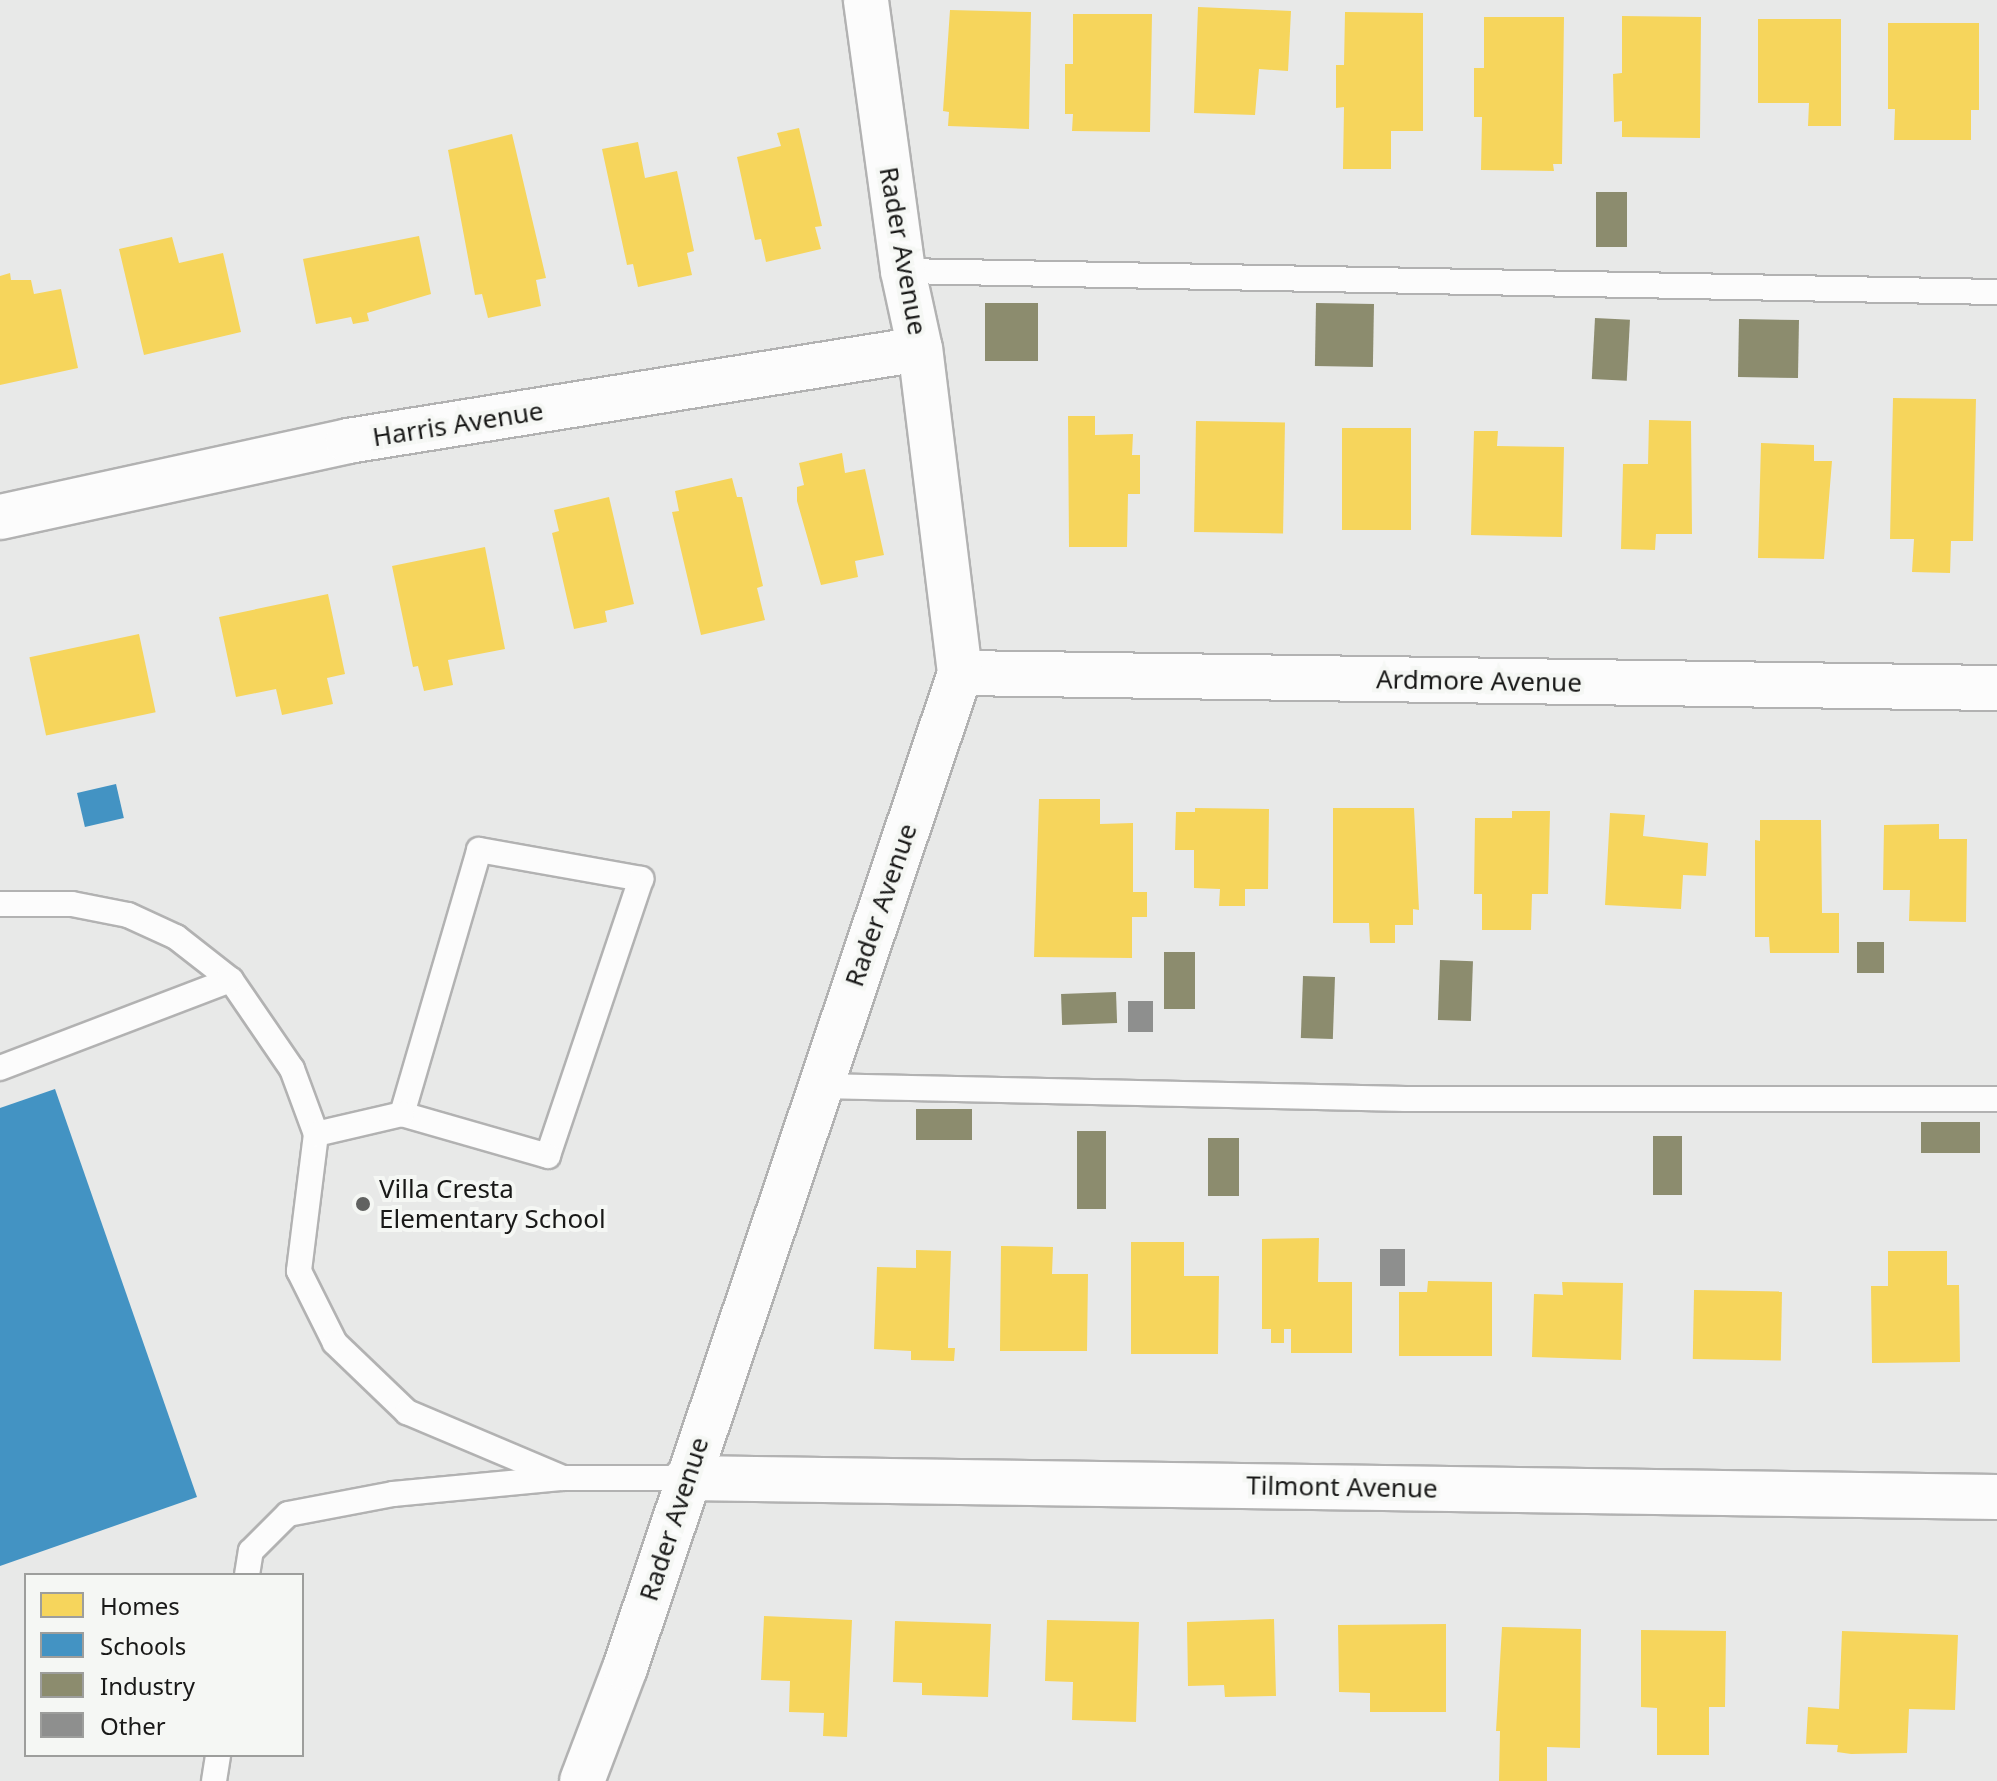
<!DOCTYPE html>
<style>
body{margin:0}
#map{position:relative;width:1997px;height:1781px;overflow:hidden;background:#e8e9e8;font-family:"Noto Sans",sans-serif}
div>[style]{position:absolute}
.homes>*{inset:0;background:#f6d55c;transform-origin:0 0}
.schools>*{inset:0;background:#4393c3;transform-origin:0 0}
.industry>*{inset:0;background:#8c8c6e;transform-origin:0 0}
.building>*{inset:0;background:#8e8f8e;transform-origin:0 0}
.roads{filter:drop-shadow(2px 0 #b2b2b2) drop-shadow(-2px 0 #b2b2b2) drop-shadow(0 2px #b2b2b2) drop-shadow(0 -2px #b2b2b2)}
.service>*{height:24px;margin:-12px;padding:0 12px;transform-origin:12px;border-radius:12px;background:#fcfcfc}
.minor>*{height:44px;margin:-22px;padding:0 22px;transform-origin:22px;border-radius:22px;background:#fcfcfc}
.dots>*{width:22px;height:22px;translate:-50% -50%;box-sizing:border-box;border:4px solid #f5f7f4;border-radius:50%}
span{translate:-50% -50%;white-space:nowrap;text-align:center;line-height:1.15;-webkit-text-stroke:8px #f5f7f4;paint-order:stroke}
.street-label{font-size:26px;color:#191918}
.poi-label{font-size:26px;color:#191918}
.left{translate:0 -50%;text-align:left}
.legend{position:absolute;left:24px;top:1573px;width:280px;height:184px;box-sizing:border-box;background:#f5f7f4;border:2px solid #9d9e9c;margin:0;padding:10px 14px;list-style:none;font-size:24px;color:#191918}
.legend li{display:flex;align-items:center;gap:16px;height:40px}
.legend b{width:40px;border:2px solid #9d9e9c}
</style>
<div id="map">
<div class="homes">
<div style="clip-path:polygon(1198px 7px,1291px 11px,1288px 71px,1259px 69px,1255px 115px,1194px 113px)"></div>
<div style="clip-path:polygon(950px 10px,1031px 12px,1029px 129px,948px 126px,949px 112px,943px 111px)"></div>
<div style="clip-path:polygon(1345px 12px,1423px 13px,1423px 131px,1391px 131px,1391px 169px,1343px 169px,1344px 107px,1336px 108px,1336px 65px,1344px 65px)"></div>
<div style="clip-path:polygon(1073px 14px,1152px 14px,1150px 132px,1072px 131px,1073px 114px,1065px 114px,1065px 64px,1073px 64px)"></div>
<div style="clip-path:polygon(1622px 16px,1701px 17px,1700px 138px,1622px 137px,1622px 121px,1614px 122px,1613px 74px,1622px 73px)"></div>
<div style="clip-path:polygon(1484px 17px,1564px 17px,1562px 164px,1553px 164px,1554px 171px,1481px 170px,1482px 117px,1474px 117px,1474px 68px,1484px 68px)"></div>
<div style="clip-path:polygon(1758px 19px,1841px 19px,1841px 126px,1808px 126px,1809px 103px,1758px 103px)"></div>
<div style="clip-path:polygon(1888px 23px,1979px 23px,1979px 110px,1971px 110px,1971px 140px,1894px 140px,1895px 109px,1888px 109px)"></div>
<div style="clip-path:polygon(799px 128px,822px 226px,815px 227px,821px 249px,766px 262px,761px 239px,755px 240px,737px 157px,781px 146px,777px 133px)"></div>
<div style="clip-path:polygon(512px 134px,546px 278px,536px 280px,541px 306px,488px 318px,482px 294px,475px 295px,448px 150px)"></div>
<div style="clip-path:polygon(638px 142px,645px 178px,677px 171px,694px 251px,687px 253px,692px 275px,638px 287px,633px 264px,627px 265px,602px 149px)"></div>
<div style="clip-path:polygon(419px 236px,431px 294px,367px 313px,369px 321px,353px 324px,351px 317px,316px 324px,303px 259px)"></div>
<div style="clip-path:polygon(172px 237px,179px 263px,223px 253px,241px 332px,144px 355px,119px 249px)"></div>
<div style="clip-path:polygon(10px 273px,11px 280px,31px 280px,34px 294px,61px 289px,78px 368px,0 385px,0 276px)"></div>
<div style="clip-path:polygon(1893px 398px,1976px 399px,1973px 541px,1951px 541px,1950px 573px,1912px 572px,1914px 539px,1890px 539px)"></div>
<div style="clip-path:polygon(1068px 416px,1095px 416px,1095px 435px,1133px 434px,1132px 455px,1140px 455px,1140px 494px,1128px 494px,1127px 547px,1069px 547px)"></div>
<div style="clip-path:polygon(1649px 420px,1691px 421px,1692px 534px,1656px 534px,1655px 550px,1621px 549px,1623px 464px,1648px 464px)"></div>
<div style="left:1196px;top:421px;width:89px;height:111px;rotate:1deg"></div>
<div style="left:1342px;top:428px;width:69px;height:102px"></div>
<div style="clip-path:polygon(1474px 431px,1498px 431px,1497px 446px,1564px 447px,1562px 537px,1471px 535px)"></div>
<div style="clip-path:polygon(1761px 443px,1814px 445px,1814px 461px,1832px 461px,1824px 559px,1758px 558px)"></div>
<div style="clip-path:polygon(842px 453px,845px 473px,865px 469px,884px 555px,855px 561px,858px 577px,821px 585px,797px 501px,797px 487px,804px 485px,799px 463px)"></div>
<div style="clip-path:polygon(732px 478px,737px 497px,742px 497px,763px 586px,757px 588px,765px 620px,701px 635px,672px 512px,679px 511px,675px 491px)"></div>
<div style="clip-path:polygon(609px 497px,634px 604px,605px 611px,607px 622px,574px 629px,552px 533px,559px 531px,554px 510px)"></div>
<div style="clip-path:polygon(485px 547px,505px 649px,448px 660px,453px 685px,424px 691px,418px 666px,413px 667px,392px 566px)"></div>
<div style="clip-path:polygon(328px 594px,345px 674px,327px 678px,333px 704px,282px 715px,276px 689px,236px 697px,219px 617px)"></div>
<div style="left:139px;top:634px;width:80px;height:112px;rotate:78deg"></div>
<div style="clip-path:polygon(1039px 799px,1100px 799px,1100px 824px,1133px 823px,1133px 892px,1147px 892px,1147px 917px,1132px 917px,1132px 958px,1034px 957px)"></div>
<div style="clip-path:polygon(1195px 808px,1269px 809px,1268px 889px,1245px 889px,1245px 906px,1219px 906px,1220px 889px,1194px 888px,1194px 850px,1175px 850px,1176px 812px,1195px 812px)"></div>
<div style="clip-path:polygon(1333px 808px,1414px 808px,1419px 910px,1413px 909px,1413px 925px,1395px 925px,1395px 943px,1370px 943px,1369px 923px,1333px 923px)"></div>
<div style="clip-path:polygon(1512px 811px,1550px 811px,1548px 894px,1532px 894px,1531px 930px,1482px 930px,1482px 894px,1474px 894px,1475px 818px,1512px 818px)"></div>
<div style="clip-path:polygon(1610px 813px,1645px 815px,1643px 836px,1708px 843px,1706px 876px,1683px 875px,1681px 909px,1605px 905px)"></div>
<div style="clip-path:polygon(1760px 820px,1821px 820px,1822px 913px,1839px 913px,1839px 953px,1770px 953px,1769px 937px,1755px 937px,1755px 840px,1760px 841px)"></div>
<div style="clip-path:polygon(1939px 824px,1939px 839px,1967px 839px,1966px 922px,1909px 921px,1910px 890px,1883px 890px,1884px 825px)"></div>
<div style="clip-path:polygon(1319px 1238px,1318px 1282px,1352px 1282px,1352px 1353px,1291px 1353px,1291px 1329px,1284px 1329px,1284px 1343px,1271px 1343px,1271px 1329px,1262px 1329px,1262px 1239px)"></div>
<div style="clip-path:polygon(1131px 1242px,1184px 1242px,1184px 1276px,1219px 1276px,1218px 1354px,1131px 1354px)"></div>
<div style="clip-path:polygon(1001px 1246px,1053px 1247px,1052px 1274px,1088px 1274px,1087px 1351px,1000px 1351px)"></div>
<div style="clip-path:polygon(916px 1250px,951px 1251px,948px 1348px,955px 1348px,954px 1361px,911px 1360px,911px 1351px,874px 1349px,877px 1267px,916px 1268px)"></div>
<div style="clip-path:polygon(1888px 1251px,1947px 1251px,1947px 1285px,1959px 1285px,1960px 1362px,1872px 1363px,1871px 1286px,1888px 1286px)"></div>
<div style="clip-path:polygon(1428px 1281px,1492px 1282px,1492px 1356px,1399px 1356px,1399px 1292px,1427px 1292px)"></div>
<div style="clip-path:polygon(1562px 1282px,1623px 1283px,1621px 1360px,1532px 1357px,1534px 1294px,1563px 1295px)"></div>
<div style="left:1694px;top:1290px;width:88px;height:69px;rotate:1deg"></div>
<div style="clip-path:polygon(764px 1616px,852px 1620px,847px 1737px,823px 1736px,824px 1713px,789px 1712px,790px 1681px,761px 1680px)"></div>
<div style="clip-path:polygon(1274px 1619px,1276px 1696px,1225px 1697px,1224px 1685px,1188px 1686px,1187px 1622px)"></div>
<div style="clip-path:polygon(1047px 1620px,1139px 1622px,1136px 1722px,1072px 1720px,1073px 1682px,1045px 1681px)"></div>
<div style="clip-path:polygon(895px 1621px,991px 1624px,988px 1697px,922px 1695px,922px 1683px,893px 1682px)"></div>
<div style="clip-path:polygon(1446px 1624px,1446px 1712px,1370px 1712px,1370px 1693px,1339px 1692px,1338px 1625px)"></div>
<div style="clip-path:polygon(1502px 1627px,1581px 1629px,1580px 1748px,1547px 1747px,1547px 1781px,1499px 1781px,1500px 1731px,1496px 1731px)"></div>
<div style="clip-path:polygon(1641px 1630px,1726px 1631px,1725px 1707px,1709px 1707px,1709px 1755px,1657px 1755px,1657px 1708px,1641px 1707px)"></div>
<div style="clip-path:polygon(1842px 1631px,1958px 1635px,1955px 1710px,1909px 1709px,1907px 1753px,1851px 1754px,1837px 1752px,1838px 1745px,1806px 1744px,1808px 1707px,1839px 1709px)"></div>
</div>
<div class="schools">
<div style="left:116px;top:784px;width:35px;height:40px;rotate:77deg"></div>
<div style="clip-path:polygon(55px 1089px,197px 1497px,0 1566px,0 1108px)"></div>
</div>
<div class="industry">
<div style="left:1596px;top:192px;width:31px;height:55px"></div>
<div style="left:985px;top:303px;width:53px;height:58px"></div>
<div style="left:1316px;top:303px;width:58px;height:63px;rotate:1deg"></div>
<div style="left:1595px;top:318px;width:35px;height:61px;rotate:3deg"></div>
<div style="left:1739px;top:319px;width:60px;height:58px;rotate:1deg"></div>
<div style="left:1884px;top:942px;width:31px;height:27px;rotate:90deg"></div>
<div style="left:1164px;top:952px;width:31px;height:57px"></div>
<div style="left:1440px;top:960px;width:33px;height:60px;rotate:2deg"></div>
<div style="left:1303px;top:976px;width:32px;height:62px;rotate:2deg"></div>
<div style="left:1116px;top:992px;width:31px;height:55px;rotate:88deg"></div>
<div style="left:916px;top:1109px;width:56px;height:31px"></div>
<div style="left:1921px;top:1122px;width:59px;height:31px"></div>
<div style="left:1077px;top:1131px;width:29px;height:78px"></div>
<div style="left:1653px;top:1136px;width:29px;height:59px"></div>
<div style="left:1208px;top:1138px;width:31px;height:58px"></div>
</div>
<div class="building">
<div style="left:1128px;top:1001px;width:25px;height:31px"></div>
<div style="left:1405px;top:1249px;width:37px;height:25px;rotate:90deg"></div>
</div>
<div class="roads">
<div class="service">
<div style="left:903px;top:271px;width:1094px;rotate:1.1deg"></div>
<div style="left:479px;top:850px;width:165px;rotate:10.1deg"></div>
<div style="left:641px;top:879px;width:292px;rotate:108.6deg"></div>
<div style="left:548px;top:1156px;width:152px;rotate:-164deg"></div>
<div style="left:402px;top:1114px;width:275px;rotate:-73.7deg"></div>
<div style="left:0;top:904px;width:72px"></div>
<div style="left:72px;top:904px;width:57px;rotate:11.1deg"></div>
<div style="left:128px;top:915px;width:53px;rotate:24.6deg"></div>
<div style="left:176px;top:937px;width:70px;rotate:38deg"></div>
<div style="left:231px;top:980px;width:108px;rotate:55.6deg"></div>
<div style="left:292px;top:1069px;width:69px;rotate:69.7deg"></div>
<div style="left:316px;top:1134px;width:138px;rotate:97.1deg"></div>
<div style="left:299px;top:1271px;width:80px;rotate:63.4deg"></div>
<div style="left:335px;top:1343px;width:100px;rotate:43.8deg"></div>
<div style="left:407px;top:1412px;width:169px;rotate:22.9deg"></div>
<div style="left:0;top:1068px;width:247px;rotate:-20.9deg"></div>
<div style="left:820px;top:1086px;width:586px;rotate:1.27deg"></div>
<div style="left:1406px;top:1099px;width:591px"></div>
<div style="left:316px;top:1134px;width:88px;rotate:-13.1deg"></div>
<div style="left:247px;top:1575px;width:24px;rotate:-81deg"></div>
<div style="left:251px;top:1551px;width:52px;rotate:-45deg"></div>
<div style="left:288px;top:1514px;width:107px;rotate:-10.8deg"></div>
<div style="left:393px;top:1494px;width:171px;rotate:-5.4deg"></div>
<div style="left:563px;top:1478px;width:124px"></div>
<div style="left:214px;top:1781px;width:26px;rotate:-81deg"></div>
</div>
<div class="minor">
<div style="left:0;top:517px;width:356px;rotate:-12.3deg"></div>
<div style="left:348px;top:441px;width:579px;rotate:-9.14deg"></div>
<div style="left:960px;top:673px;width:1037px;rotate:0.83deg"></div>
<div style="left:687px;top:1478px;width:1310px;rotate:0.83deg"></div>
<div style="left:582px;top:1781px;width:121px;rotate:-69.2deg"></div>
<div style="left:625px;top:1668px;width:1050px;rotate:-71.39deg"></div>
<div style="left:960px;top:673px;width:326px;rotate:-97deg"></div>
<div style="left:920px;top:349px;width:80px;rotate:-102.3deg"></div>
<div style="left:903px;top:271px;width:274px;rotate:-97.8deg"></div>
</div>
</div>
<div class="dots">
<div style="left:363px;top:1204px;background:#616261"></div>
</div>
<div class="street-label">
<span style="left:903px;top:251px;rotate:80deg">Rader Avenue</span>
<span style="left:458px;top:424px;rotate:-9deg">Harris Avenue</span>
<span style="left:1479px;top:681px;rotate:1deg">Ardmore Avenue</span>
<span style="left:881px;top:905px;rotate:-71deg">Rader Avenue</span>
<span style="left:1342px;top:1487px;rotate:1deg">Tilmont Avenue</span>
<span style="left:674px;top:1519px;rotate:-72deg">Rader Avenue</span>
</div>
<div class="poi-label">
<span class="left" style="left:379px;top:1204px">Villa Cresta<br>Elementary School</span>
</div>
<ul class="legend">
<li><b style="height:22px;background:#f6d55c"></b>Homes</li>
<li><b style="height:22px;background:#4393c3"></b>Schools</li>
<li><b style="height:22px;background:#8c8c6e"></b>Industry</li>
<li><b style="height:22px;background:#8e8f8e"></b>Other</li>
</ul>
</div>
